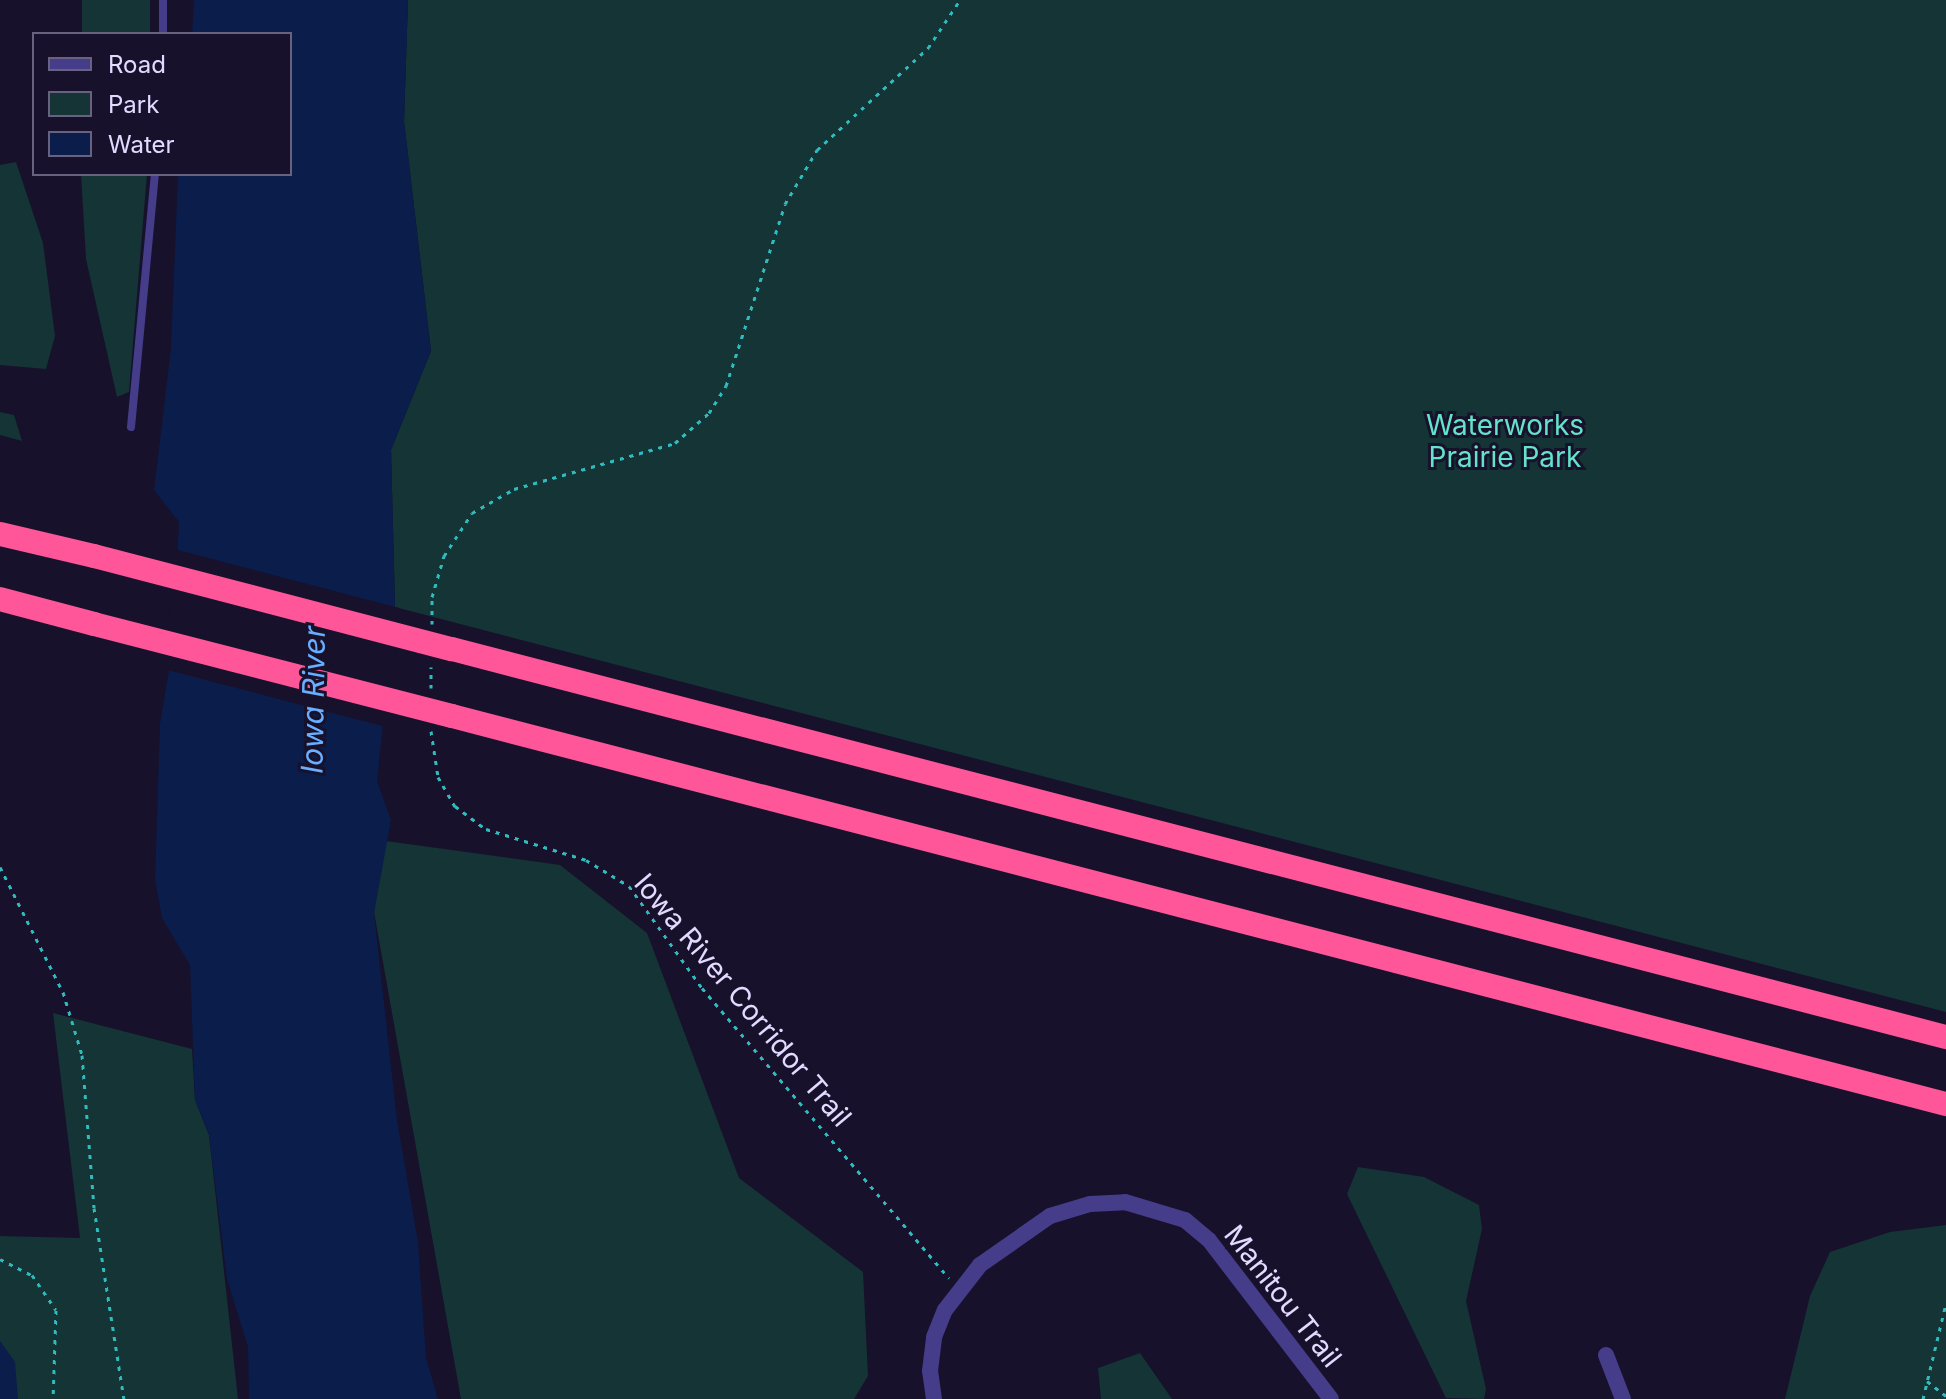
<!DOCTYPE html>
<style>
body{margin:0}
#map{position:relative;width:1946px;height:1399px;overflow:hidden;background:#17112b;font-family:Inter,sans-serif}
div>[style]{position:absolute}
.green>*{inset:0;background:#143435;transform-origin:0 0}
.water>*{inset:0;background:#0b1d4a}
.pier>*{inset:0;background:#17112b}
.path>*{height:3px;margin-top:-1.5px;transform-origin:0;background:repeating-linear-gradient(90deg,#30bcbe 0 4px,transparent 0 10px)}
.service>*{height:8px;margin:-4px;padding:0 4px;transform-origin:4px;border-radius:4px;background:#453c8a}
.minor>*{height:16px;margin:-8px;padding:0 8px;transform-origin:8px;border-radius:8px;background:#453c8a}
.motorway>*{height:24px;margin:-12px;padding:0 12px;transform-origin:12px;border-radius:12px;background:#ff569a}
.motorway-bridge>*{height:24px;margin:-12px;padding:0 12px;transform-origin:12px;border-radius:12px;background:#ff569a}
span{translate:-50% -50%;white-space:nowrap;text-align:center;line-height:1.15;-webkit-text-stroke:6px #17112b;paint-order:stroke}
.park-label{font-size:28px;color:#64e2cb}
.street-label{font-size:28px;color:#e2dbff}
.water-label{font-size:30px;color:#69aeff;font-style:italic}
.legend{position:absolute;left:32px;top:32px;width:260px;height:144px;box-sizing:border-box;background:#17112b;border:2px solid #686280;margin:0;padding:10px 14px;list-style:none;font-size:24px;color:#e2dbff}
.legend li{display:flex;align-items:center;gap:16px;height:40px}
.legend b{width:40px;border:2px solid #686280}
</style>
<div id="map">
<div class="green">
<div style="left:82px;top:0;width:68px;height:34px"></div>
<div style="clip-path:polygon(408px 0,1946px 0,1946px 1012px,395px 607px,391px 450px,431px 351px,404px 121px)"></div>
<div style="clip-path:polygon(16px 162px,43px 243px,55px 336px,46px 369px,0 365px,0 165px)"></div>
<div style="clip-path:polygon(81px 174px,147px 174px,129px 392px,117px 397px,86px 259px)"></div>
<div style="clip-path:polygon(0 412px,14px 415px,22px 441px,0 435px)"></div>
<div style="clip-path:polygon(386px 841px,560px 865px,647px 933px,739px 1178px,863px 1272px,868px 1376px,854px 1399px,461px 1399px,374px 912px)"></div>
<div style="clip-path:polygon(53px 1013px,192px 1049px,195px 1100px,209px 1135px,238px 1399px,0 1399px,0 1236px,80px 1238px)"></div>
<div style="clip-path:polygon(1358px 1167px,1424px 1177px,1479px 1205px,1482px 1229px,1466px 1301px,1486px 1389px,1484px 1399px,1446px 1398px,1347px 1194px)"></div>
<div style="clip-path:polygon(1946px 1225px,1946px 1399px,1785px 1399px,1810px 1296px,1830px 1252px,1890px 1232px)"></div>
<div style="clip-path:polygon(1140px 1353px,1172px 1399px,1101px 1399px,1098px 1368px)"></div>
</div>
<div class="water">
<div style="clip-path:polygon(194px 0,408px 0,404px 121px,431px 351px,391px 450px,395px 607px,377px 781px,391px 820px,374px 913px,397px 1120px,418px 1242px,426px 1358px,438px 1399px,249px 1399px,248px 1347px,227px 1279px,209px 1135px,195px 1100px,190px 965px,162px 918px,155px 879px,160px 724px,173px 646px,179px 522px,154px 490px,171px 348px,178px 174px,290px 174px,290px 34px,192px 34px)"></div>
<div style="clip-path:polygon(0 1341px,15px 1362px,18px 1399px,0 1399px)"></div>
</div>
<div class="pier">
<div style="clip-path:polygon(174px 549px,399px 608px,390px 728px,164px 669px)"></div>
</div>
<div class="path">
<div style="left:432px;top:624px;width:27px;rotate:-90deg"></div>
<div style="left:432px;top:597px;width:43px;rotate:-73.7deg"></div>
<div style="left:444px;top:556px;width:51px;rotate:-56.9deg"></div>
<div style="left:472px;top:513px;width:48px;rotate:-29.7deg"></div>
<div style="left:514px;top:489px;width:167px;rotate:-15.9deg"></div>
<div style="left:675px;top:443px;width:45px;rotate:-41.4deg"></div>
<div style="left:709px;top:413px;width:32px;rotate:-58deg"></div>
<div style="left:726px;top:386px;width:191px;rotate:-72deg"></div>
<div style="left:785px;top:204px;width:63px;rotate:-59.3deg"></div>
<div style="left:817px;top:150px;width:151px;rotate:-42.6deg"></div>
<div style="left:928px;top:48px;width:58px;rotate:-56.3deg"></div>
<div style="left:431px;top:688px;width:21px;rotate:-90deg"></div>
<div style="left:431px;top:731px;width:47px;rotate:81.3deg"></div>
<div style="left:438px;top:777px;width:34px;rotate:60deg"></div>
<div style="left:455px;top:806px;width:39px;rotate:37deg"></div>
<div style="left:486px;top:829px;width:105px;rotate:17.2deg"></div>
<div style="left:586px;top:860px;width:50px;rotate:31.2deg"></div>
<div style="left:629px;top:886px;width:125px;rotate:54.4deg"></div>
<div style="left:702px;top:988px;width:381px;rotate:49.6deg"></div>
<div style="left:0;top:867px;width:140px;rotate:63.3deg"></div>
<div style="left:63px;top:992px;width:66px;rotate:73.2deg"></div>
<div style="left:82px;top:1055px;width:153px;rotate:85.5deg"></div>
<div style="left:94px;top:1208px;width:193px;rotate:81.1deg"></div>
<div style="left:0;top:1259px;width:36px;rotate:27deg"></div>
<div style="left:32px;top:1275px;width:42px;rotate:55.6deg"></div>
<div style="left:56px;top:1310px;width:89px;rotate:91.9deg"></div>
<div style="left:1927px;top:1381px;width:24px;rotate:38deg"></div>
<div style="left:1923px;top:1399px;width:99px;rotate:-76.5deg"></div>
</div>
<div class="service">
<div style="left:163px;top:34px;width:34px;rotate:-90deg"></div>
<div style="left:131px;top:427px;width:254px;rotate:-84.6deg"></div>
</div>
<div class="minor">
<div style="left:1606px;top:1355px;width:47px;rotate:68.9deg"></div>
<div style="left:934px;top:1399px;width:28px;rotate:-98deg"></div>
<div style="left:930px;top:1371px;width:34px;rotate:-83deg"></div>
<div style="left:934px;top:1337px;width:29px;rotate:-68deg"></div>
<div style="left:945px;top:1310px;width:57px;rotate:-52.1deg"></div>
<div style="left:980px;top:1265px;width:85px;rotate:-35deg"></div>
<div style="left:1050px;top:1216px;width:42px;rotate:-16.7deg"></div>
<div style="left:1090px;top:1204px;width:35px;rotate:-3deg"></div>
<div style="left:1125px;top:1202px;width:63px;rotate:16.7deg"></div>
<div style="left:1185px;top:1220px;width:31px;rotate:40deg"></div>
<div style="left:1209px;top:1240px;width:200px;rotate:52.5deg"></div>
</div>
<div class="motorway">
<div style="left:0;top:534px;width:97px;rotate:13.2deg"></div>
<div style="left:0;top:599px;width:97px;rotate:14.9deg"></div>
<div style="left:452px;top:649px;width:1544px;rotate:14.56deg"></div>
<div style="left:452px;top:716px;width:1544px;rotate:14.56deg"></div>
</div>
<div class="motorway-bridge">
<div style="left:94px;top:556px;width:370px;rotate:14.6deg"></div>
<div style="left:94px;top:624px;width:370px;rotate:14.4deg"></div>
</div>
<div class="park-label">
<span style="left:1505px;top:441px">Waterworks<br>Prairie Park</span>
</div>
<div class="street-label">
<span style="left:743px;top:1000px;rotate:50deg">Iowa River Corridor Trail</span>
<span style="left:1283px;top:1296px;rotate:52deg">Manitou Trail</span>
</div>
<div class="water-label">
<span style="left:313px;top:700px;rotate:-89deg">Iowa River</span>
</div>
<ul class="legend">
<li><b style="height:10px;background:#453c8a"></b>Road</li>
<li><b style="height:22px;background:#143435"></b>Park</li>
<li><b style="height:22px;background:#0b1d4a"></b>Water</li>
</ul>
</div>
